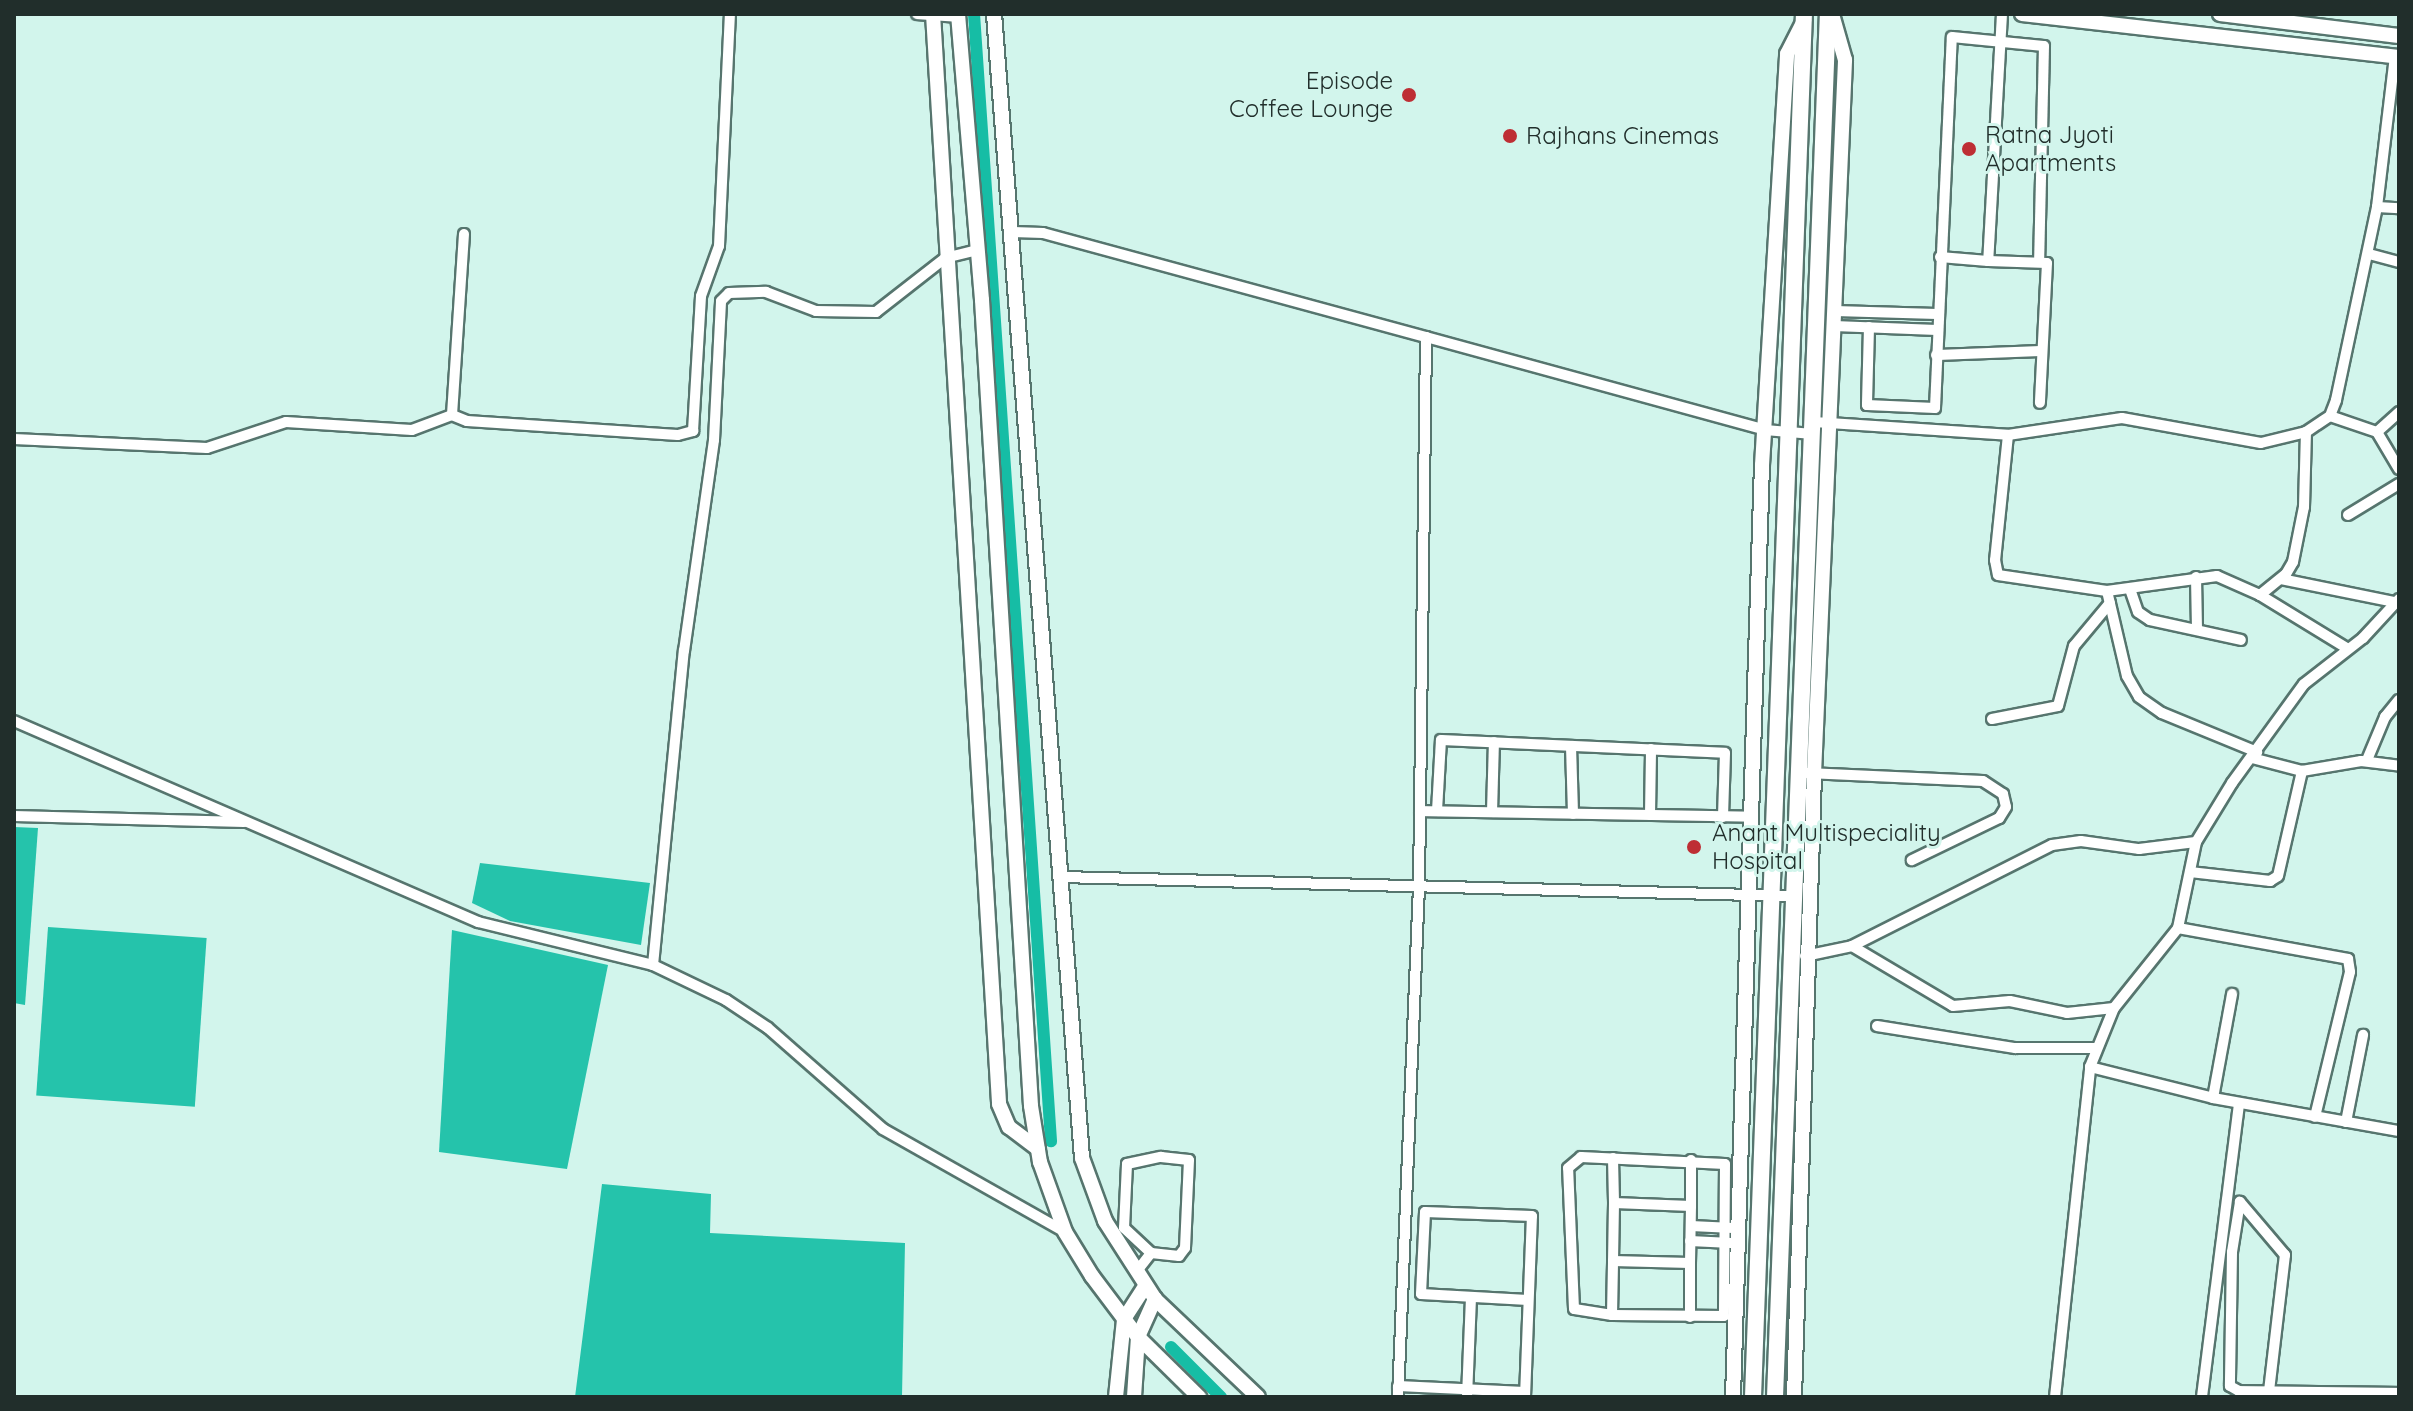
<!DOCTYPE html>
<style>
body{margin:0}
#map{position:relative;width:2413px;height:1411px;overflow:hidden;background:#d2f5ec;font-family:Quicksand,sans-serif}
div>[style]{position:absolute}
.forest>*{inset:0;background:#25c3ab;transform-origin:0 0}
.canal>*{height:12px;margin:-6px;padding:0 6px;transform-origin:6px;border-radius:6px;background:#16bda5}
.roads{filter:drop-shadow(2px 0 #56756e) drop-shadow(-2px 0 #56756e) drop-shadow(0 2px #56756e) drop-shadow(0 -2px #56756e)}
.street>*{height:10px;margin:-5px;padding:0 5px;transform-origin:5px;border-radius:5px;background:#fff}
.secondary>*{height:14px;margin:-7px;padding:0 7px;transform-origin:7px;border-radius:7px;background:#fff}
.primary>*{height:16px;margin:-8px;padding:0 8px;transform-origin:8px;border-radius:8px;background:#fff}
.dots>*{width:22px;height:22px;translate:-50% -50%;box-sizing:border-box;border:4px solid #d2f5ec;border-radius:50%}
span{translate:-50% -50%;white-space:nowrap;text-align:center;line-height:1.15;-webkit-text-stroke:6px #d2f5ec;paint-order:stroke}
.poi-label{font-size:24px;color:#212e2b}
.right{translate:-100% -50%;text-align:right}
.left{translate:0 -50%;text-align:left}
.frame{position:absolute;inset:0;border:16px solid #212e2b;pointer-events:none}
</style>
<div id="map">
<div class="forest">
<div style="clip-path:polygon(14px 827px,38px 828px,25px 1005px,14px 1003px)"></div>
<div style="clip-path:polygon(480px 863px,650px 883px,641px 945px,510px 921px,472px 903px)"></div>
<div style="left:48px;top:927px;width:159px;height:169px;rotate:4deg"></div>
<div style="clip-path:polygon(452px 930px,608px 965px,567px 1169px,439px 1152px)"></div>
<div style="clip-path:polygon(602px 1184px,711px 1194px,710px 1233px,905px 1243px,902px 1397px,575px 1397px)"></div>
</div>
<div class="canal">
<div style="left:974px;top:14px;width:1130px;rotate:86.09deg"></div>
<div style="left:1171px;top:1347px;width:71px;rotate:45deg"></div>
</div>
<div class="roads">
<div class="street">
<div style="left:917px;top:14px;width:42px;rotate:4.1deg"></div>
<div style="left:2002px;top:14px;width:247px;rotate:93.2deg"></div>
<div style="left:1988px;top:261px;width:59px;rotate:1.9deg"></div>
<div style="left:2047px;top:263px;width:140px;rotate:92.9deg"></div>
<div style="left:2377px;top:207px;width:22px;rotate:3deg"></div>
<div style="left:1013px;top:232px;width:30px;rotate:2deg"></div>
<div style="left:1043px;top:233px;width:397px;rotate:15.2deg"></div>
<div style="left:1426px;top:337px;width:549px;rotate:90.73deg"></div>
<div style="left:1419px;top:886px;width:511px;rotate:92.35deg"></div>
<div style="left:464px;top:234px;width:181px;rotate:93.8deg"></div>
<div style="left:452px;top:415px;width:16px;rotate:22deg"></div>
<div style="left:467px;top:421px;width:211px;rotate:3.8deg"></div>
<div style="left:678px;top:435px;width:16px;rotate:-15deg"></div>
<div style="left:693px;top:431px;width:135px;rotate:-86.6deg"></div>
<div style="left:701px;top:296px;width:53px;rotate:-70.2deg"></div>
<div style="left:719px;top:246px;width:232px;rotate:-87.3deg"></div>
<div style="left:2369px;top:254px;width:31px;rotate:15deg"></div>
<div style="left:1940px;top:257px;width:48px;rotate:4.8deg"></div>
<div style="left:1835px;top:311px;width:102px;rotate:1.7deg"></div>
<div style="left:1834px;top:326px;width:103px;rotate:2.2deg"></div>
<div style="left:1869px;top:327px;width:78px;rotate:91.5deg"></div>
<div style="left:1867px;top:405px;width:68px;rotate:2.5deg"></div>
<div style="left:1935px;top:408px;width:371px;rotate:-87.4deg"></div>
<div style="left:1952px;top:37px;width:92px;rotate:5.6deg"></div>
<div style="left:2044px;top:46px;width:216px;rotate:91.3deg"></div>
<div style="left:1426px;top:337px;width:352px;rotate:15.3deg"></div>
<div style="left:1765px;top:430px;width:48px;rotate:4.8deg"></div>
<div style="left:1936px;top:355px;width:106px;rotate:-2.2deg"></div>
<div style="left:2330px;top:416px;width:50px;rotate:18.8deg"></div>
<div style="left:2377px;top:432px;width:43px;rotate:59.3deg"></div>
<div style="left:1814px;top:422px;width:194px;rotate:3.8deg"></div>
<div style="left:2008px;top:435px;width:115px;rotate:-8.5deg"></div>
<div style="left:2122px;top:418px;width:141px;rotate:10.2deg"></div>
<div style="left:2261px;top:443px;width:46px;rotate:-13.7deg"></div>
<div style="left:2306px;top:432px;width:29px;rotate:-34deg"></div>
<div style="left:2330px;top:416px;width:17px;rotate:-69deg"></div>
<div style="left:2336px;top:400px;width:197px;rotate:-78deg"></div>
<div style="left:2377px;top:207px;width:151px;rotate:-83.2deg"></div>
<div style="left:2377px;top:432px;width:30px;rotate:-42deg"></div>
<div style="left:2008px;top:435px;width:126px;rotate:95.9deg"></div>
<div style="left:1995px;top:560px;width:15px;rotate:79deg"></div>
<div style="left:1998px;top:575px;width:110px;rotate:8.4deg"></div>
<div style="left:2107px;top:591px;width:111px;rotate:-7.8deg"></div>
<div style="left:2217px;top:576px;width:47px;rotate:23.8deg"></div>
<div style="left:2260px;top:595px;width:103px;rotate:31.5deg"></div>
<div style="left:14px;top:439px;width:193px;rotate:2.7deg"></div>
<div style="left:207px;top:448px;width:83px;rotate:-18.2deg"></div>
<div style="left:286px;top:422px;width:126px;rotate:3.6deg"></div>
<div style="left:412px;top:430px;width:43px;rotate:-20.6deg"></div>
<div style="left:2348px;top:515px;width:60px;rotate:-31.3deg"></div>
<div style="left:2196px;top:577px;width:50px;rotate:88.9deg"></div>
<div style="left:2281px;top:579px;width:115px;rotate:11.5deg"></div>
<div style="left:2130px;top:589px;width:24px;rotate:71deg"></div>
<div style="left:2138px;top:612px;width:14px;rotate:34deg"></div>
<div style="left:2150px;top:620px;width:93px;rotate:12.4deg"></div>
<div style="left:2107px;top:591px;width:87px;rotate:76.8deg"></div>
<div style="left:2127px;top:676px;width:24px;rotate:60deg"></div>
<div style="left:2139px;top:697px;width:28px;rotate:35deg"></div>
<div style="left:2162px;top:713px;width:103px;rotate:22.3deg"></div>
<div style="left:2260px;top:595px;width:33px;rotate:-39deg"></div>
<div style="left:2286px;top:574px;width:14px;rotate:-60deg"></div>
<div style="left:2293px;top:562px;width:56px;rotate:-78.7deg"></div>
<div style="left:2304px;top:507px;width:75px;rotate:-88.5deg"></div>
<div style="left:1992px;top:719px;width:67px;rotate:-11.1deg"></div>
<div style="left:2058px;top:706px;width:62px;rotate:-75.1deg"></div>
<div style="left:2074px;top:646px;width:56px;rotate:-50.1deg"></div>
<div style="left:14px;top:721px;width:506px;rotate:23.42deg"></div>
<div style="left:478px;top:922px;width:180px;rotate:13.8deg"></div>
<div style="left:653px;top:965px;width:81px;rotate:25.6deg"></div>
<div style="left:726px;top:1000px;width:50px;rotate:33.7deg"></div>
<div style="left:768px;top:1028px;width:153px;rotate:41.3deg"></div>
<div style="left:883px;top:1129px;width:209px;rotate:29.5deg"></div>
<div style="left:1571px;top:746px;width:68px;rotate:88.3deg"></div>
<div style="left:2252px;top:758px;width:52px;rotate:14.6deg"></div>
<div style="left:2302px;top:771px;width:60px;rotate:-9.6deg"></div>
<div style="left:2361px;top:761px;width:38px;rotate:7deg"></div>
<div style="left:2367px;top:760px;width:47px;rotate:-67.3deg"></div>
<div style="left:2385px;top:717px;width:22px;rotate:-51deg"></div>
<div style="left:1807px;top:773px;width:176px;rotate:2.6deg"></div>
<div style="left:1983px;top:781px;width:24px;rotate:33deg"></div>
<div style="left:2003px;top:794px;width:13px;rotate:77deg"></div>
<div style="left:2006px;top:807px;width:13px;rotate:122deg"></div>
<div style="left:1999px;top:818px;width:97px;rotate:154.2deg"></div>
<div style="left:1420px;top:811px;width:330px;rotate:1deg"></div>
<div style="left:1437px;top:811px;width:71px;rotate:-86.8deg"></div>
<div style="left:1441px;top:740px;width:284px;rotate:2.6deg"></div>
<div style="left:1725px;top:753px;width:64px;rotate:91.8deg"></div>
<div style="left:1492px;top:812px;width:70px;rotate:-88.4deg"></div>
<div style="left:1650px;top:815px;width:66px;rotate:-89.1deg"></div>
<div style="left:14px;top:816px;width:230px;rotate:1.5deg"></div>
<div style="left:2190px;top:872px;width:81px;rotate:6.4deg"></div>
<div style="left:2270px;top:881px;width:9px;rotate:-32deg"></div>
<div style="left:2278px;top:876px;width:108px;rotate:-77.1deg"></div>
<div style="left:1061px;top:877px;width:732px;rotate:1.49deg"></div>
<div style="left:2178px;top:928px;width:173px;rotate:10.3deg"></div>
<div style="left:2348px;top:959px;width:13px;rotate:81deg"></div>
<div style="left:2350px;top:972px;width:149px;rotate:103.6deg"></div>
<div style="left:1852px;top:946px;width:117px;rotate:30.7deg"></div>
<div style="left:1953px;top:1006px;width:57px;rotate:-5deg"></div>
<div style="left:2010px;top:1001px;width:58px;rotate:11.9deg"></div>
<div style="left:2067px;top:1013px;width:47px;rotate:-6.1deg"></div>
<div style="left:1805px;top:956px;width:48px;rotate:-12deg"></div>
<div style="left:1852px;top:946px;width:224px;rotate:-26.8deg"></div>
<div style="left:2052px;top:845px;width:29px;rotate:-8deg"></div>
<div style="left:2081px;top:841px;width:59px;rotate:7.9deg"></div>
<div style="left:2139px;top:849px;width:57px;rotate:-7deg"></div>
<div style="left:653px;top:965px;width:316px;rotate:-84.4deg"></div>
<div style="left:684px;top:651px;width:213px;rotate:-81.9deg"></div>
<div style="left:714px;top:440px;width:139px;rotate:-87.1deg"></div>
<div style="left:721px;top:301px;width:11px;rotate:-45deg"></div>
<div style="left:729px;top:293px;width:37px;rotate:-2deg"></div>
<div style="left:766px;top:292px;width:53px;rotate:20.8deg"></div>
<div style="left:816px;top:311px;width:60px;rotate:1deg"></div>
<div style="left:876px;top:312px;width:88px;rotate:-38deg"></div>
<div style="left:945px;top:258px;width:34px;rotate:-14deg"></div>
<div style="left:1877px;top:1026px;width:140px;rotate:9.1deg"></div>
<div style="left:2015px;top:1048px;width:80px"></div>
<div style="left:2090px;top:1067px;width:64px;rotate:-67.9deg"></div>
<div style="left:2114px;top:1008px;width:102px;rotate:-51.3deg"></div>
<div style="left:2178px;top:928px;width:88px;rotate:-78.2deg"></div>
<div style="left:2196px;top:842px;width:69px;rotate:-58.6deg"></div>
<div style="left:2232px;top:783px;width:122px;rotate:-54deg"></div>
<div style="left:2304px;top:684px;width:75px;rotate:-37.9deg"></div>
<div style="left:2363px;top:638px;width:53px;rotate:-47.3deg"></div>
<div style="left:2213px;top:1098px;width:106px;rotate:-79.6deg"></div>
<div style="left:2346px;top:1122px;width:89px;rotate:-78.9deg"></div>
<div style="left:1581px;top:1157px;width:144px;rotate:2.8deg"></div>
<div style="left:1725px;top:1164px;width:152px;rotate:90.4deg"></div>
<div style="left:1724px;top:1316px;width:112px;rotate:-179.5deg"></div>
<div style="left:1612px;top:1315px;width:38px;rotate:-171deg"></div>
<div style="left:1574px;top:1309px;width:141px;rotate:-92.4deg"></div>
<div style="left:1568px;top:1168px;width:17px;rotate:-40deg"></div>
<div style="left:1613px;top:1158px;width:45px;rotate:88.7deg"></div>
<div style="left:1691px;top:1160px;width:46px;rotate:90deg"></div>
<div style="left:1614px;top:1203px;width:77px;rotate:2.2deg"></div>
<div style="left:1691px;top:1206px;width:57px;rotate:91deg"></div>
<div style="left:1690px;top:1263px;width:77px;rotate:-178.5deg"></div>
<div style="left:1613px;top:1261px;width:58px;rotate:-89deg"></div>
<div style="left:1691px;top:1226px;width:42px;rotate:2.7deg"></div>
<div style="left:1690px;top:1241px;width:41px;rotate:2.8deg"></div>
<div style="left:1690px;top:1263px;width:54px;rotate:90deg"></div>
<div style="left:1137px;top:1271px;width:23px;rotate:-52deg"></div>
<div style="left:1151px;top:1253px;width:37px;rotate:-137deg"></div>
<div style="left:1124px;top:1228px;width:64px;rotate:-87.3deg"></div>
<div style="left:1127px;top:1164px;width:35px;rotate:-12deg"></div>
<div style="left:1161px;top:1157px;width:28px;rotate:6deg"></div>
<div style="left:1189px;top:1160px;width:88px;rotate:92.6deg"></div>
<div style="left:1185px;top:1248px;width:10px;rotate:127deg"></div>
<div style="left:1179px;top:1256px;width:28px;rotate:-174deg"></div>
<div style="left:1612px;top:1315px;width:54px;rotate:-88.9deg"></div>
<div style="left:1398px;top:1386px;width:127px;rotate:2.7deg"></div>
<div style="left:2269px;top:1391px;width:137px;rotate:-83.3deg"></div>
<div style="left:2285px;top:1255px;width:70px;rotate:-130.3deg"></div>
<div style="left:2240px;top:1202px;width:51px;rotate:99.1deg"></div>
<div style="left:2232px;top:1252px;width:134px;rotate:90.9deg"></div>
<div style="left:2230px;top:1386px;width:10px;rotate:29deg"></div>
<div style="left:2239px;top:1391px;width:160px;rotate:0.7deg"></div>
<div style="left:1467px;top:1397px;width:100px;rotate:-87.7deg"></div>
<div style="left:1525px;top:1397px;width:181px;rotate:-87.8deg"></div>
<div style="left:1532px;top:1216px;width:107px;rotate:-177.9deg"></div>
<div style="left:1425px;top:1212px;width:82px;rotate:92.8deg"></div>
<div style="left:1421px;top:1294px;width:107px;rotate:3.2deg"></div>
<div style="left:2055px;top:1397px;width:332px;rotate:-83.9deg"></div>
<div style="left:2090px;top:1067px;width:127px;rotate:14.1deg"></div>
<div style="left:2213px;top:1098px;width:189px;rotate:10.1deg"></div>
<div style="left:2202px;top:1397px;width:296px;rotate:-82.8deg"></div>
</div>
<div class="secondary">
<div style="left:933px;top:14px;width:1092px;rotate:86.53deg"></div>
<div style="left:999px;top:1104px;width:25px;rotate:67deg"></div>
<div style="left:1009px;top:1127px;width:36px;rotate:37deg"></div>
<div style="left:958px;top:14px;width:287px;rotate:85.2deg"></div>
<div style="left:982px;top:300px;width:807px;rotate:86.52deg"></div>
<div style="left:1031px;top:1106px;width:57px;rotate:80.9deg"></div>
<div style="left:1040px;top:1162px;width:74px;rotate:70.3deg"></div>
<div style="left:1065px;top:1232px;width:52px;rotate:58.5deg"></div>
<div style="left:1092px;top:1276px;width:76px;rotate:53deg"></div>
<div style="left:1138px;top:1337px;width:86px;rotate:44.5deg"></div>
<div style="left:994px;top:14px;width:1147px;rotate:85.6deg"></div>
<div style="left:1082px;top:1158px;width:67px;rotate:69.9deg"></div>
<div style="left:1105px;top:1221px;width:93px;rotate:57.3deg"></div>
<div style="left:1155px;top:1299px;width:142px;rotate:43.6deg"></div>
<div style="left:2022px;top:14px;width:379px;rotate:6.5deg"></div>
<div style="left:2220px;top:14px;width:180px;rotate:7deg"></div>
<div style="left:1116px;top:1397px;width:78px;rotate:-84.1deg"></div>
<div style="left:1124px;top:1319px;width:40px;rotate:-57.1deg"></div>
<div style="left:1134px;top:1397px;width:60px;rotate:-86.2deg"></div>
<div style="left:1138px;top:1337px;width:42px;rotate:-65.9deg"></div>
<div style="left:1733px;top:1397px;width:932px;rotate:-88.22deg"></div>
<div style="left:1762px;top:465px;width:412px;rotate:-86.5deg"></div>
<div style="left:1787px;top:54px;width:38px;rotate:-63deg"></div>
<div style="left:1794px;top:1397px;width:623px;rotate:-88.16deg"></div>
<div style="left:1814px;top:774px;width:715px;rotate:-87.51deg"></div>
<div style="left:1845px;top:60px;width:48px;rotate:-105.8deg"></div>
</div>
<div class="primary">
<div style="left:1753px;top:1397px;width:1384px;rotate:-87.89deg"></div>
<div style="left:1775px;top:1397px;width:1384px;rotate:-87.81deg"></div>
</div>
</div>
<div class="dots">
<div style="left:1409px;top:95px;background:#be2e34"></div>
<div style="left:1510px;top:136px;background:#be2e34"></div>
<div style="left:1969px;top:149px;background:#be2e34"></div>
<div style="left:1694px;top:847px;background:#be2e34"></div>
</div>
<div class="poi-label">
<span class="right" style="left:1393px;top:95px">Episode<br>Coffee Lounge</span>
<span class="left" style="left:1985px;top:149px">Ratna Jyoti<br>Apartments</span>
<span class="left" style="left:1526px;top:136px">Rajhans Cinemas</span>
<span class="left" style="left:1712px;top:847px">Anant Multispeciality<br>Hospital</span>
</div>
<div class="frame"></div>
</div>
